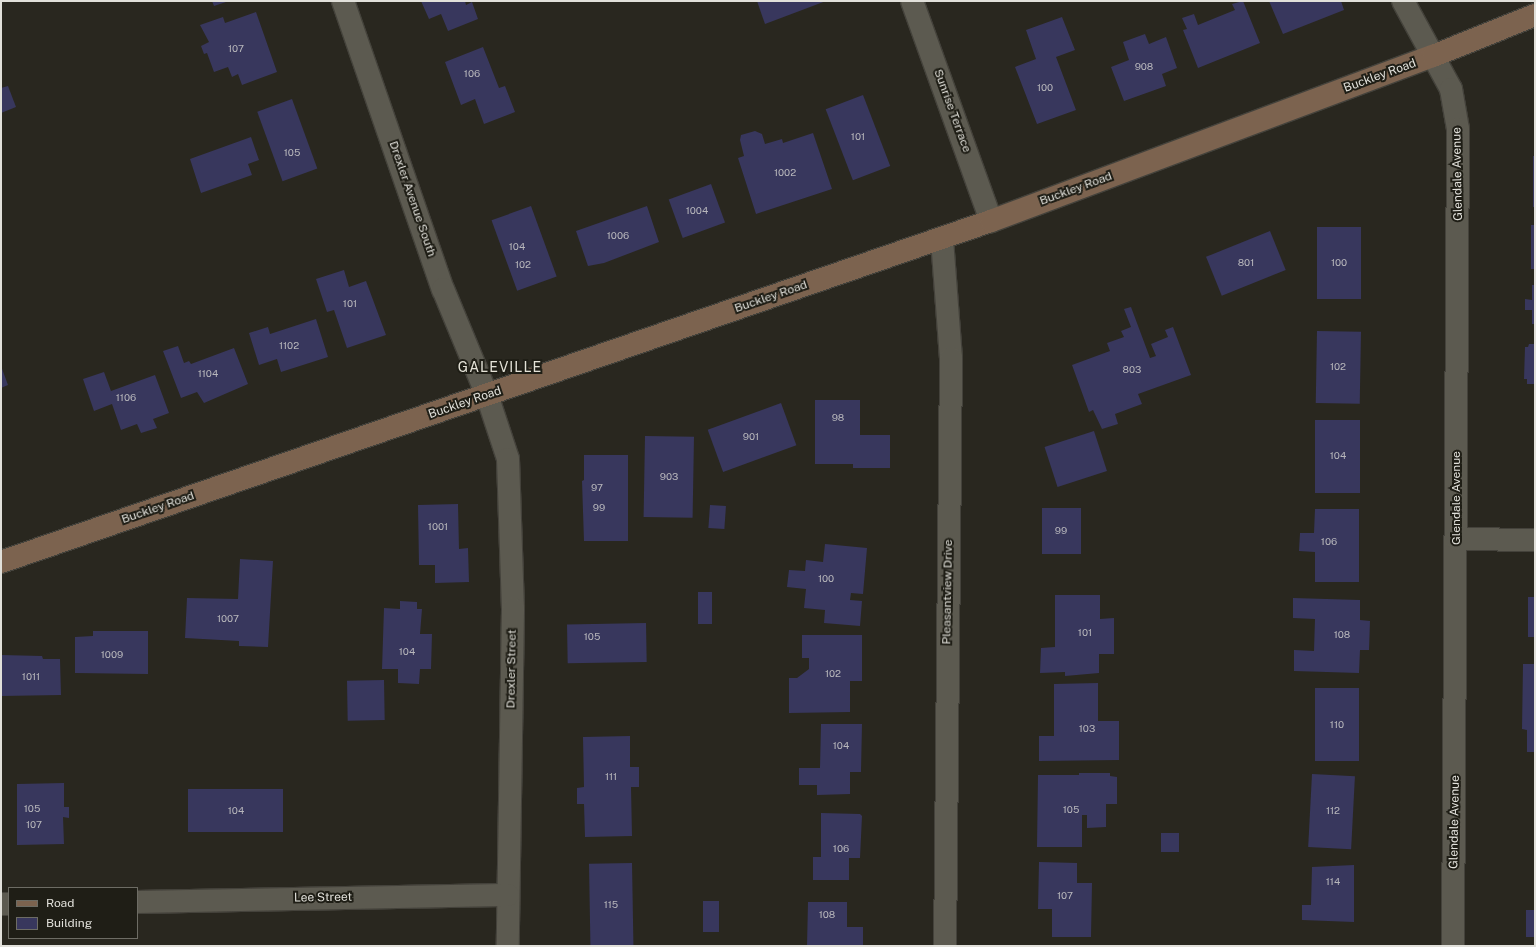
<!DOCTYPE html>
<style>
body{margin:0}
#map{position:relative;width:1536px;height:947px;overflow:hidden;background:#29271f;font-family:"Public Sans",sans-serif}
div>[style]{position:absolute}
.building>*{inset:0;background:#38375d;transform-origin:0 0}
.roads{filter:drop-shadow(1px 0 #44423b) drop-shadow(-1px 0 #44423b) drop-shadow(0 1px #44423b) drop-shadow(0 -1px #44423b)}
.street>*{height:22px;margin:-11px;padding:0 11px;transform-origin:11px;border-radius:11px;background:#5c5a50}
.secondary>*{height:22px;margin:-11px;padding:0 11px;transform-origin:11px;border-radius:11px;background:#7c634f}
span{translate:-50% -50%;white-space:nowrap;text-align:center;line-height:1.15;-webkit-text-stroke:4px #1f1e16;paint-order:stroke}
.number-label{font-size:10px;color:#b7b6bb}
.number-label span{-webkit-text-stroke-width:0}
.street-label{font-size:12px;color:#e1e0da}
.quarter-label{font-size:14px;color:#e4e2d7;letter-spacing:1px}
.frame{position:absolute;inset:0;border:2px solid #e1e0da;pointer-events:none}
.legend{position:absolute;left:8px;top:887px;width:130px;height:52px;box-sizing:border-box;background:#1f1e16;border:1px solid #6d6c64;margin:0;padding:5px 7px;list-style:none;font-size:12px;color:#e1e0da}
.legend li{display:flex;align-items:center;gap:8px;height:20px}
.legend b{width:20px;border:1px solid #6d6c64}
</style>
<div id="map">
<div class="building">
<div style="clip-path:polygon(212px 1px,229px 1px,214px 6px)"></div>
<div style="clip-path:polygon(421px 1px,465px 1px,466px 5px,472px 2px,478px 19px,448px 31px,441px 14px,429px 19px)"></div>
<div style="clip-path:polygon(757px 1px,826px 1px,765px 24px)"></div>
<div style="clip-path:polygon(1243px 1px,1260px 43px,1198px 68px,1183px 30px,1187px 29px,1182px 18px,1194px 14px,1198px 25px,1235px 10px,1232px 4px)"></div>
<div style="clip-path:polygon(1269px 1px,1341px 1px,1344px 10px,1283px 34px)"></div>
<div style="clip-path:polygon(256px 12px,277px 72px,242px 85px,238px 74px,232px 77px,228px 67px,214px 72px,207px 53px,204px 54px,201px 46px,209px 42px,200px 25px,223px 17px,225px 23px)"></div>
<div style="clip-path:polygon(1062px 17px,1075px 50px,1056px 57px,1076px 110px,1037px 124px,1015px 67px,1036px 59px,1026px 30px)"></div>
<div style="clip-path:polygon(1145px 34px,1149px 44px,1166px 37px,1177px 68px,1162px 74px,1166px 86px,1124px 101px,1111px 67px,1129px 60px,1123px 42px)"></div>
<div style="clip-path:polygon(483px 47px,499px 88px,505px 86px,515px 112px,484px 124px,475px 99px,461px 105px,445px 62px)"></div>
<div style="clip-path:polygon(8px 86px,16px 107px,1px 113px,1px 88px)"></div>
<div style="left:863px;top:95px;width:76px;height:40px;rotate:69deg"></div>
<div style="left:292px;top:99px;width:74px;height:37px;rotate:70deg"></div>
<div style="clip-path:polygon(755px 131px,762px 134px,765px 144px,782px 139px,783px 143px,813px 133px,832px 189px,756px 214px,738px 158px,744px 156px,740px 140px,741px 135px)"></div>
<div style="clip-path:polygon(251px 137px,259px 160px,248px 164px,252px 175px,201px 193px,190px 159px)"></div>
<div style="left:1533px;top:156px;width:2px;height:51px"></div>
<div style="left:711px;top:184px;width:41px;height:45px;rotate:70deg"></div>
<div style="left:531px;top:206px;width:75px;height:42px;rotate:70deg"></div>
<div style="clip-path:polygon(647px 206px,659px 242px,604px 263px,588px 266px,576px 231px)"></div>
<div style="left:1531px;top:225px;width:4px;height:44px"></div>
<div style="left:1317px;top:227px;width:44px;height:72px"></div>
<div style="left:1270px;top:231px;width:42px;height:69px;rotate:68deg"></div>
<div style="clip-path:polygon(344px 270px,349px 287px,366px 281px,386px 335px,347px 348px,334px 310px,327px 312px,316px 279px)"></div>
<div style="clip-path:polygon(1532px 285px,1535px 285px,1535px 324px,1532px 324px,1532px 310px,1525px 310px,1525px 299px,1532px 300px)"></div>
<div style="clip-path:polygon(1131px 307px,1150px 358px,1156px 356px,1151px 344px,1168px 337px,1165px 330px,1173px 327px,1191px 375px,1138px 394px,1142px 404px,1115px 414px,1118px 424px,1102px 429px,1093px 410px,1089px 412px,1072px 365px,1110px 351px,1107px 343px,1124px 337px,1121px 331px,1131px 327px,1124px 309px)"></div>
<div style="clip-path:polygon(316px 319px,328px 357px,281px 372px,277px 359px,259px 365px,249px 333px,268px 327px,270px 334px)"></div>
<div style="left:1317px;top:331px;width:44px;height:72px;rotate:1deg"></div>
<div style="clip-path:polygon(1529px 344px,1535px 344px,1535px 384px,1527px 384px,1527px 379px,1524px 379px,1525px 347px,1528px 347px)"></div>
<div style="clip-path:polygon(178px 346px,184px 363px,189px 361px,191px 364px,234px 348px,248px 384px,204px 403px,197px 392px,181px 398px,163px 351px)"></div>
<div style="clip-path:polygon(1px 366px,8px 385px,1px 388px)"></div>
<div style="clip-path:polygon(104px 372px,111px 391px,155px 375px,169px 413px,153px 419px,157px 428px,141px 433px,137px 424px,121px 430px,112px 404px,94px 411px,83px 379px)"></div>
<div style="clip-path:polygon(815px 400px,860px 400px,860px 435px,890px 435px,890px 468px,853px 468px,853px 464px,815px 464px)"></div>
<div style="left:781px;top:403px;width:45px;height:78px;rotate:70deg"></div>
<div style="left:1315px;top:420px;width:45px;height:73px"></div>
<div style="left:1094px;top:431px;width:42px;height:52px;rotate:72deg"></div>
<div style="left:645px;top:436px;width:49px;height:81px;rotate:1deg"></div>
<div style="clip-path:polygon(584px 455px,628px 455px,628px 541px,584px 541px,582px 481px,584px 480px)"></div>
<div style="clip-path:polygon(458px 504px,459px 549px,468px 548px,469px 582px,435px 583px,435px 565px,419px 565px,418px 505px)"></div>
<div style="left:710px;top:505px;width:16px;height:23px;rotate:4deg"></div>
<div style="left:1042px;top:508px;width:39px;height:46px"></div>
<div style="clip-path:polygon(1315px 509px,1359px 509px,1359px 582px,1315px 582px,1315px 552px,1299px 551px,1300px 533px,1314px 533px)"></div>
<div style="clip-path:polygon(825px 544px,867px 548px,863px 594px,851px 593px,850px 600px,862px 601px,860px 626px,824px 623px,825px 610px,804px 608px,806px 589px,787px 587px,789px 570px,805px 571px,806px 560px,823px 562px)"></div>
<div style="clip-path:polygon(240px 559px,273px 561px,268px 647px,239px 646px,239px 641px,185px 638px,187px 598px,238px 599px)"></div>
<div style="left:712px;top:592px;width:32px;height:14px;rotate:90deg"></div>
<div style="clip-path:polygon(1055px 595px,1100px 595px,1100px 619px,1114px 618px,1114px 654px,1099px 654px,1099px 673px,1065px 676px,1065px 672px,1040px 673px,1041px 648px,1055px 647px)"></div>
<div style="left:1528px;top:597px;width:7px;height:40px"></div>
<div style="clip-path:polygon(1293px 598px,1360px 600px,1360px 620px,1370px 621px,1369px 650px,1360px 650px,1359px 673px,1294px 671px,1294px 650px,1314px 651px,1315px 619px,1293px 618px)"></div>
<div style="clip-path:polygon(400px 601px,417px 602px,417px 609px,422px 609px,420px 634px,432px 634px,431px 669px,420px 669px,419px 684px,398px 683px,398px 669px,382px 669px,384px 608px,400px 609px)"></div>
<div style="left:646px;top:623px;width:39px;height:79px;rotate:89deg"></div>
<div style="clip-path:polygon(93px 631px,148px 631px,148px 674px,75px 673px,75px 637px,93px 636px)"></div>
<div style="clip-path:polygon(802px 635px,862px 635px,862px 681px,850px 681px,850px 712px,789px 713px,789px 678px,797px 678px,809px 669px,809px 658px,802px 658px)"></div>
<div style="clip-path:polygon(1px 655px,42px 656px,43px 659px,60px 659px,61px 695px,1px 696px)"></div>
<div style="clip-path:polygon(1523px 664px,1535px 664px,1535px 752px,1527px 752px,1527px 730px,1522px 729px)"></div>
<div style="left:384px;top:680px;width:40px;height:37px;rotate:89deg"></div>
<div style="clip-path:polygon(1098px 683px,1098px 721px,1119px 721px,1119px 760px,1039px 761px,1039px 736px,1054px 736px,1054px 684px)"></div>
<div style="left:1315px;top:688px;width:44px;height:73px"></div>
<div style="clip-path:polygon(821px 724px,862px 724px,861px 772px,850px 772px,850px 794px,817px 795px,817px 785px,799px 785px,799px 768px,820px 768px)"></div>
<div style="clip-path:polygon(630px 736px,630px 767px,639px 767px,639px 787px,631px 787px,632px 836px,585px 837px,584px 804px,577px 804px,577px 788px,584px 787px,583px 737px)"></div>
<div style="clip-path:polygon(1079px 773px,1110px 773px,1110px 776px,1117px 777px,1117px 804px,1106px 804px,1106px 827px,1087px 828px,1087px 815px,1082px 815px,1082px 847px,1037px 847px,1038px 775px,1079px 775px)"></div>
<div style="left:1312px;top:774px;width:43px;height:73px;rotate:3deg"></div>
<div style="clip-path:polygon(64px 783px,64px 807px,69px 807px,69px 818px,63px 817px,64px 844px,17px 845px,17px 784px)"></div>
<div style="left:188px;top:789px;width:95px;height:43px"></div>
<div style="clip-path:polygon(821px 813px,860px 814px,862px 816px,860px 858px,849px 858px,849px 880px,813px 880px,813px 857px,821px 857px)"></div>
<div style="left:1161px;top:833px;width:18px;height:19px"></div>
<div style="clip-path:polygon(1039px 862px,1077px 863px,1077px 883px,1092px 883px,1091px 937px,1052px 937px,1052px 909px,1038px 909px)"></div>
<div style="left:632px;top:863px;width:83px;height:43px;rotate:89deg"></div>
<div style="clip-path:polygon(1354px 865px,1354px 922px,1302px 920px,1302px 905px,1311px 905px,1312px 867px)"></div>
<div style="left:703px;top:901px;width:16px;height:31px"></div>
<div style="clip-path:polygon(808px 902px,847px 902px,847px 927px,863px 927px,863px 946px,807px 946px)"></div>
<div style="left:1526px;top:910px;width:9px;height:27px"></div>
</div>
<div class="roads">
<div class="street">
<div style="left:343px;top:1px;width:305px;rotate:70.9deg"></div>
<div style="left:443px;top:289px;width:115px;rotate:67.5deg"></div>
<div style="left:487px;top:395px;width:67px;rotate:71.8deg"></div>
<div style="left:508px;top:459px;width:150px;rotate:88.1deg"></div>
<div style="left:513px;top:609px;width:337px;rotate:90.9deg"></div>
<div style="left:912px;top:1px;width:234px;rotate:70.2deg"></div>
<div style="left:1403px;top:1px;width:100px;rotate:61.4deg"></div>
<div style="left:1451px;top:89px;width:41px;rotate:80.1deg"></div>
<div style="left:1458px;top:129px;width:817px;rotate:90.35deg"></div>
<div style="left:942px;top:239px;width:119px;rotate:85.7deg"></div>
<div style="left:951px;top:358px;width:588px;rotate:90.58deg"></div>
<div style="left:1457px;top:539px;width:78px;rotate:0.7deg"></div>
<div style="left:137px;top:902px;width:371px;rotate:-1.1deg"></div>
<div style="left:1px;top:904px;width:8px"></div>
</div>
<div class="secondary">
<div style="left:1px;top:562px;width:1047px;rotate:-19.01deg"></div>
<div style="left:991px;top:221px;width:472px;rotate:-20.5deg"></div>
<div style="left:1433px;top:56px;width:110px;rotate:-21.9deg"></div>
</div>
</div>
<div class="number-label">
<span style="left:236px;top:49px">107</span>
<span style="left:1144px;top:67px">908</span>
<span style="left:472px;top:74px">106</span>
<span style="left:1045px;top:88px">100</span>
<span style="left:858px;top:137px">101</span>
<span style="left:292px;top:153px">105</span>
<span style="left:785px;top:173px">1002</span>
<span style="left:697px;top:211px">1004</span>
<span style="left:618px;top:236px">1006</span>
<span style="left:517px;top:247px">104</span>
<span style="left:1246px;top:263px">801</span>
<span style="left:1339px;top:263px">100</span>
<span style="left:523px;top:265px">102</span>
<span style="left:350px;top:304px">101</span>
<span style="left:289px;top:346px">1102</span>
<span style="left:1338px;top:367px">102</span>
<span style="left:1132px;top:370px">803</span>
<span style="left:208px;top:374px">1104</span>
<span style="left:126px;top:398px">1106</span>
<span style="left:838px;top:418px">98</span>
<span style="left:751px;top:437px">901</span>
<span style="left:1338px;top:456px">104</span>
<span style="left:669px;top:477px">903</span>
<span style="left:597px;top:488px">97</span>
<span style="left:599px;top:508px">99</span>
<span style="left:438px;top:527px">1001</span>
<span style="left:1061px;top:531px">99</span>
<span style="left:1329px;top:542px">106</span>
<span style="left:826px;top:579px">100</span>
<span style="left:228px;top:619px">1007</span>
<span style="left:1085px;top:633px">101</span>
<span style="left:1342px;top:635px">108</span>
<span style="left:592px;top:637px">105</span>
<span style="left:407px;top:652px">104</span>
<span style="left:112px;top:655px">1009</span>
<span style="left:833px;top:674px">102</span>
<span style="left:31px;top:677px">1011</span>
<span style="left:1337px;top:725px">110</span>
<span style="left:1087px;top:729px">103</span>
<span style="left:841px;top:746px">104</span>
<span style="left:611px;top:777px">111</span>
<span style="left:32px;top:809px">105</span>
<span style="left:1071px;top:810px">105</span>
<span style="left:236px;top:811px">104</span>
<span style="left:1333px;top:811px">112</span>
<span style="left:34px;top:825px">107</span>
<span style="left:841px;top:849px">106</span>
<span style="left:1333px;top:882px">114</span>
<span style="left:1065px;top:896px">107</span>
<span style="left:611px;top:905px">115</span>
<span style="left:827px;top:915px">108</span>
</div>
<div class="street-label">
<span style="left:1380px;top:76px;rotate:-20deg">Buckley Road</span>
<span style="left:952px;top:111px;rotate:70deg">Sunrise Terrace</span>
<span style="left:1458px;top:174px;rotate:-91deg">Glendale Avenue</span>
<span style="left:1076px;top:189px;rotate:-20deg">Buckley Road</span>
<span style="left:412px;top:199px;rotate:71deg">Drexler Avenue South</span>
<span style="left:771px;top:297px;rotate:-19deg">Buckley Road</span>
<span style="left:465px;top:403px;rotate:-19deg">Buckley Road</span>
<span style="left:1457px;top:498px;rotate:-90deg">Glendale Avenue</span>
<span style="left:158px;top:508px;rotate:-19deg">Buckley Road</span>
<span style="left:948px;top:592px;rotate:-89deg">Pleasantview Drive</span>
<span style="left:512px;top:669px;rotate:-89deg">Drexler Street</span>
<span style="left:1455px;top:822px;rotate:-89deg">Glendale Avenue</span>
<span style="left:323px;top:898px;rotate:-1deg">Lee Street</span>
</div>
<div class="quarter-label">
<span style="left:500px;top:367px">GALEVILLE</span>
</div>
<div class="frame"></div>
<ul class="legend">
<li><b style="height:5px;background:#7c634f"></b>Road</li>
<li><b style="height:11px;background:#38375d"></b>Building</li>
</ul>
</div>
